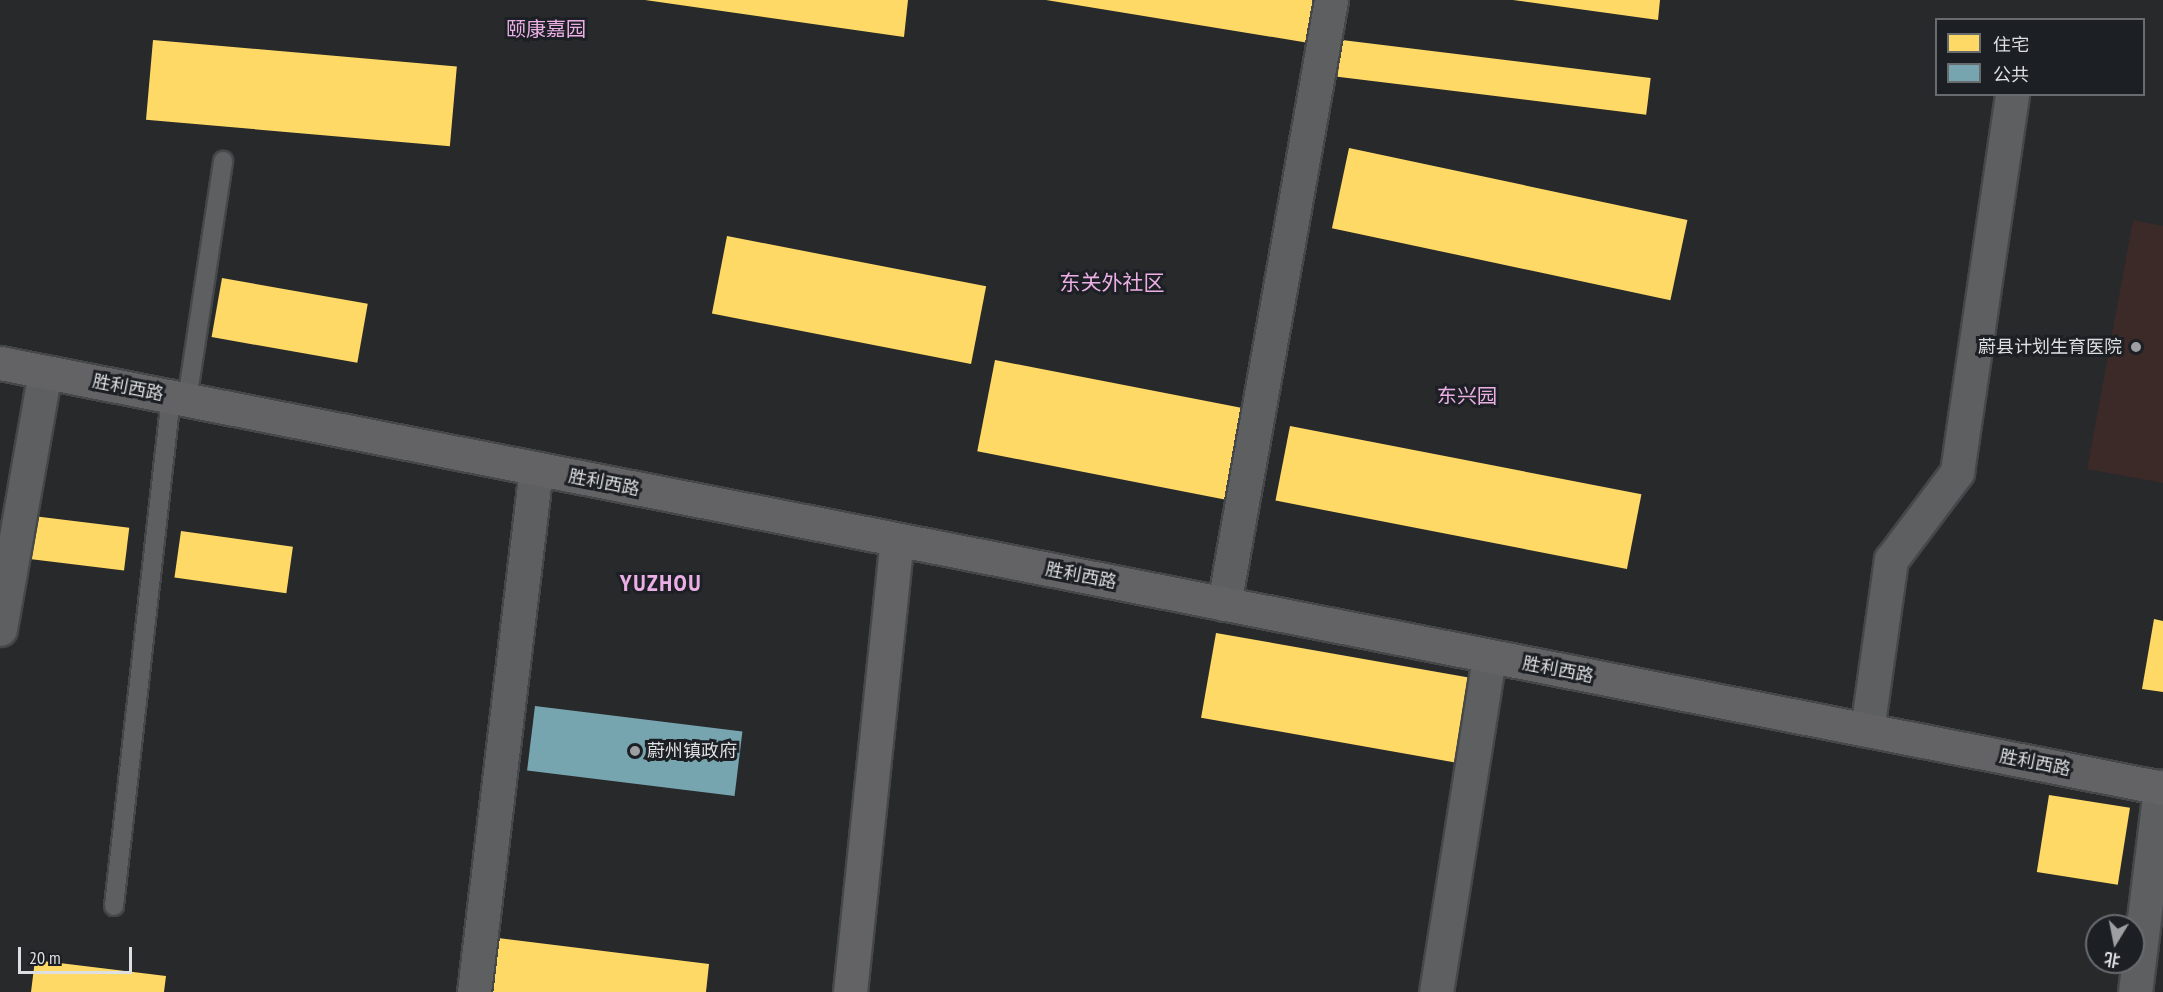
<!DOCTYPE html>
<meta charset="utf-8">
<style>
body{margin:0}
#map{position:relative;width:2163px;height:992px;overflow:hidden;background:#27292b;font-family:"PT Sans Narrow","Noto Sans SC",sans-serif}
div>[style]{position:absolute}
.medical>*{inset:0;background:#3b2a28}
.homes>*{inset:0;background:#ffd966;transform-origin:0 0}
.public>*{inset:0;background:#76a5af;transform-origin:0 0}
.roads{filter:drop-shadow(2px 0 #454749) drop-shadow(-2px 0 #454749) drop-shadow(0 2px #454749) drop-shadow(0 -2px #454749)}
.lane>*{height:18px;margin:-9px;padding:0 9px;transform-origin:9px;border-radius:9px;background:#5d5f61}
.street>*{height:33px;margin:-16.5px;padding:0 16.5px;transform-origin:16.5px;border-radius:16.5px;background:#5d5f61}
.secondary>*{height:33px;margin:-16.5px;padding:0 16.5px;transform-origin:16.5px;border-radius:16.5px;background:#636264}
.dots>*{width:16px;height:16px;translate:-50% -50%;box-sizing:border-box;border:3px solid #1c1f23;border-radius:50%}
span{translate:-50% -50%;white-space:nowrap;text-align:center;line-height:1.15;-webkit-text-stroke:6px #1c1f23;paint-order:stroke}
.poi-label{font-size:18px;color:#dddfe2}
.right{translate:-100% -50%;text-align:right}
.left{translate:0 -50%;text-align:left}
.street-label{font-size:18px;color:#dddfe2}
.neighbourhood-label{font-size:20px;color:#ebafe6}
.quarter-label{font-size:21px;color:#ebafe6}
.district-label{font-size:24px;color:#ebafe6;font-weight:700;letter-spacing:1.5px}
.legend{position:absolute;left:1935px;top:18px;width:210px;height:78px;box-sizing:border-box;background:#1c1f23;border:2px solid #696c6f;margin:0;padding:8px 10px;list-style:none;font-size:18px;color:#dddfe2}
.legend li{display:flex;align-items:center;gap:12px;height:30px}
.legend b{width:30px;border:2px solid #696c6f}
.north{position:absolute;left:2085px;top:914px;width:60px;height:60px;box-sizing:border-box;background:#1c1f23;border:2px solid #696c6f;border-radius:50%;rotate:190deg;font-size:16px;font-weight:700;line-height:24px;text-align:center;color:#dddfe2}
.north::after{content:'';display:block;margin:auto;width:21px;height:27px;background:#9d9fa2;clip-path:polygon(50% 0,100% 100%,50% 72%,0 100%)}
.scale{position:absolute;left:18px;top:947px;width:114px;height:27px;box-sizing:border-box;border:3px solid #dddfe2;border-top:0;padding-left:8px;font-size:18px;line-height:21px;white-space:nowrap;color:#dddfe2;-webkit-text-stroke:4px #1c1f23;paint-order:stroke}
</style>
<div id="map">
<div class="medical">
<div style="clip-path:polygon(2133px 220px,2163px 226px,2163px 483px,2087px 469px)"></div>
</div>
<div class="homes">
<div style="clip-path:polygon(645px 0,908px 0,904px 37px)"></div>
<div style="clip-path:polygon(1046px 0,1316px 0,1309px 43px)"></div>
<div style="clip-path:polygon(1513px 0,1660px 0,1658px 20px)"></div>
<div style="left:153px;top:40px;width:305px;height:80px;rotate:5deg"></div>
<div style="left:1342px;top:40px;width:311px;height:37px;rotate:7deg"></div>
<div style="left:1349px;top:148px;width:346px;height:82px;rotate:12deg"></div>
<div style="left:727px;top:236px;width:264px;height:79px;rotate:11deg"></div>
<div style="left:222px;top:278px;width:148px;height:60px;rotate:10deg"></div>
<div style="left:995px;top:360px;width:252px;height:93px;rotate:11deg"></div>
<div style="left:1290px;top:426px;width:358px;height:76px;rotate:11deg"></div>
<div style="left:33px;top:516px;width:97px;height:43px;rotate:7deg"></div>
<div style="left:181px;top:531px;width:113px;height:47px;rotate:8deg"></div>
<div style="clip-path:polygon(2154px 619px,2163px 621px,2163px 692px,2142px 689px)"></div>
<div style="left:1216px;top:633px;width:258px;height:86px;rotate:10deg"></div>
<div style="left:2049px;top:795px;width:82px;height:78px;rotate:9deg"></div>
<div style="clip-path:polygon(498px 938px,709px 964px,706px 992px,491px 992px)"></div>
<div style="clip-path:polygon(35px 960px,166px 976px,164px 992px,31px 992px)"></div>
</div>
<div class="public">
<div style="left:535px;top:706px;width:209px;height:65px;rotate:7deg"></div>
</div>
<div class="roads">
<div class="lane">
<div style="left:187px;top:400px;width:242px;rotate:-81.4deg"></div>
<div style="left:114px;top:906px;width:512px;rotate:-83.61deg"></div>
</div>
<div class="street">
<div style="left:1224px;top:604px;width:613px;rotate:-79.95deg"></div>
<div style="left:0;top:629px;width:261px;rotate:-80.1deg"></div>
<div style="left:1867px;top:730px;width:172px;rotate:-82deg"></div>
<div style="left:1891px;top:560px;width:110px;rotate:-53.1deg"></div>
<div style="left:1957px;top:472px;width:382px;rotate:-81.7deg"></div>
<div style="left:474px;top:992px;width:527px;rotate:-83.24deg"></div>
<div style="left:1436px;top:992px;width:340px;rotate:-81deg"></div>
<div style="left:2135px;top:992px;width:207px;rotate:-83deg"></div>
</div>
<div class="secondary">
<div style="left:0;top:363px;width:2204px;rotate:11.12deg"></div>
<div style="left:850px;top:992px;width:454px;rotate:-84.1deg"></div>
</div>
</div>
<div class="dots">
<div style="left:2136px;top:347px;background:#9d9fa2"></div>
<div style="left:635px;top:751px;background:#9d9fa2"></div>
</div>
<div class="poi-label">
<span class="right" style="left:2122px;top:347px">蔚县计划生育医院</span>
<span class="left" style="left:647px;top:751px">蔚州镇政府</span>
</div>
<div class="street-label">
<span style="left:128px;top:388px;rotate:11deg">胜利西路</span>
<span style="left:604px;top:483px;rotate:11deg">胜利西路</span>
<span style="left:1081px;top:576px;rotate:11deg">胜利西路</span>
<span style="left:1558px;top:670px;rotate:11deg">胜利西路</span>
<span style="left:2035px;top:763px;rotate:11deg">胜利西路</span>
</div>
<div class="neighbourhood-label">
<span style="left:546px;top:29px">颐康嘉园</span>
<span style="left:1467px;top:396px">东兴园</span>
</div>
<div class="quarter-label">
<span style="left:1112px;top:283px">东关外社区</span>
</div>
<div class="district-label">
<span style="left:661px;top:583px">YUZHOU</span>
</div>
<ul class="legend">
<li><b style="height:16px;background:#ffd966"></b>住宅</li>
<li><b style="height:16px;background:#76a5af"></b>公共</li>
</ul>
<div class="north">北</div>
<div class="scale">20 m</div>
</div>
